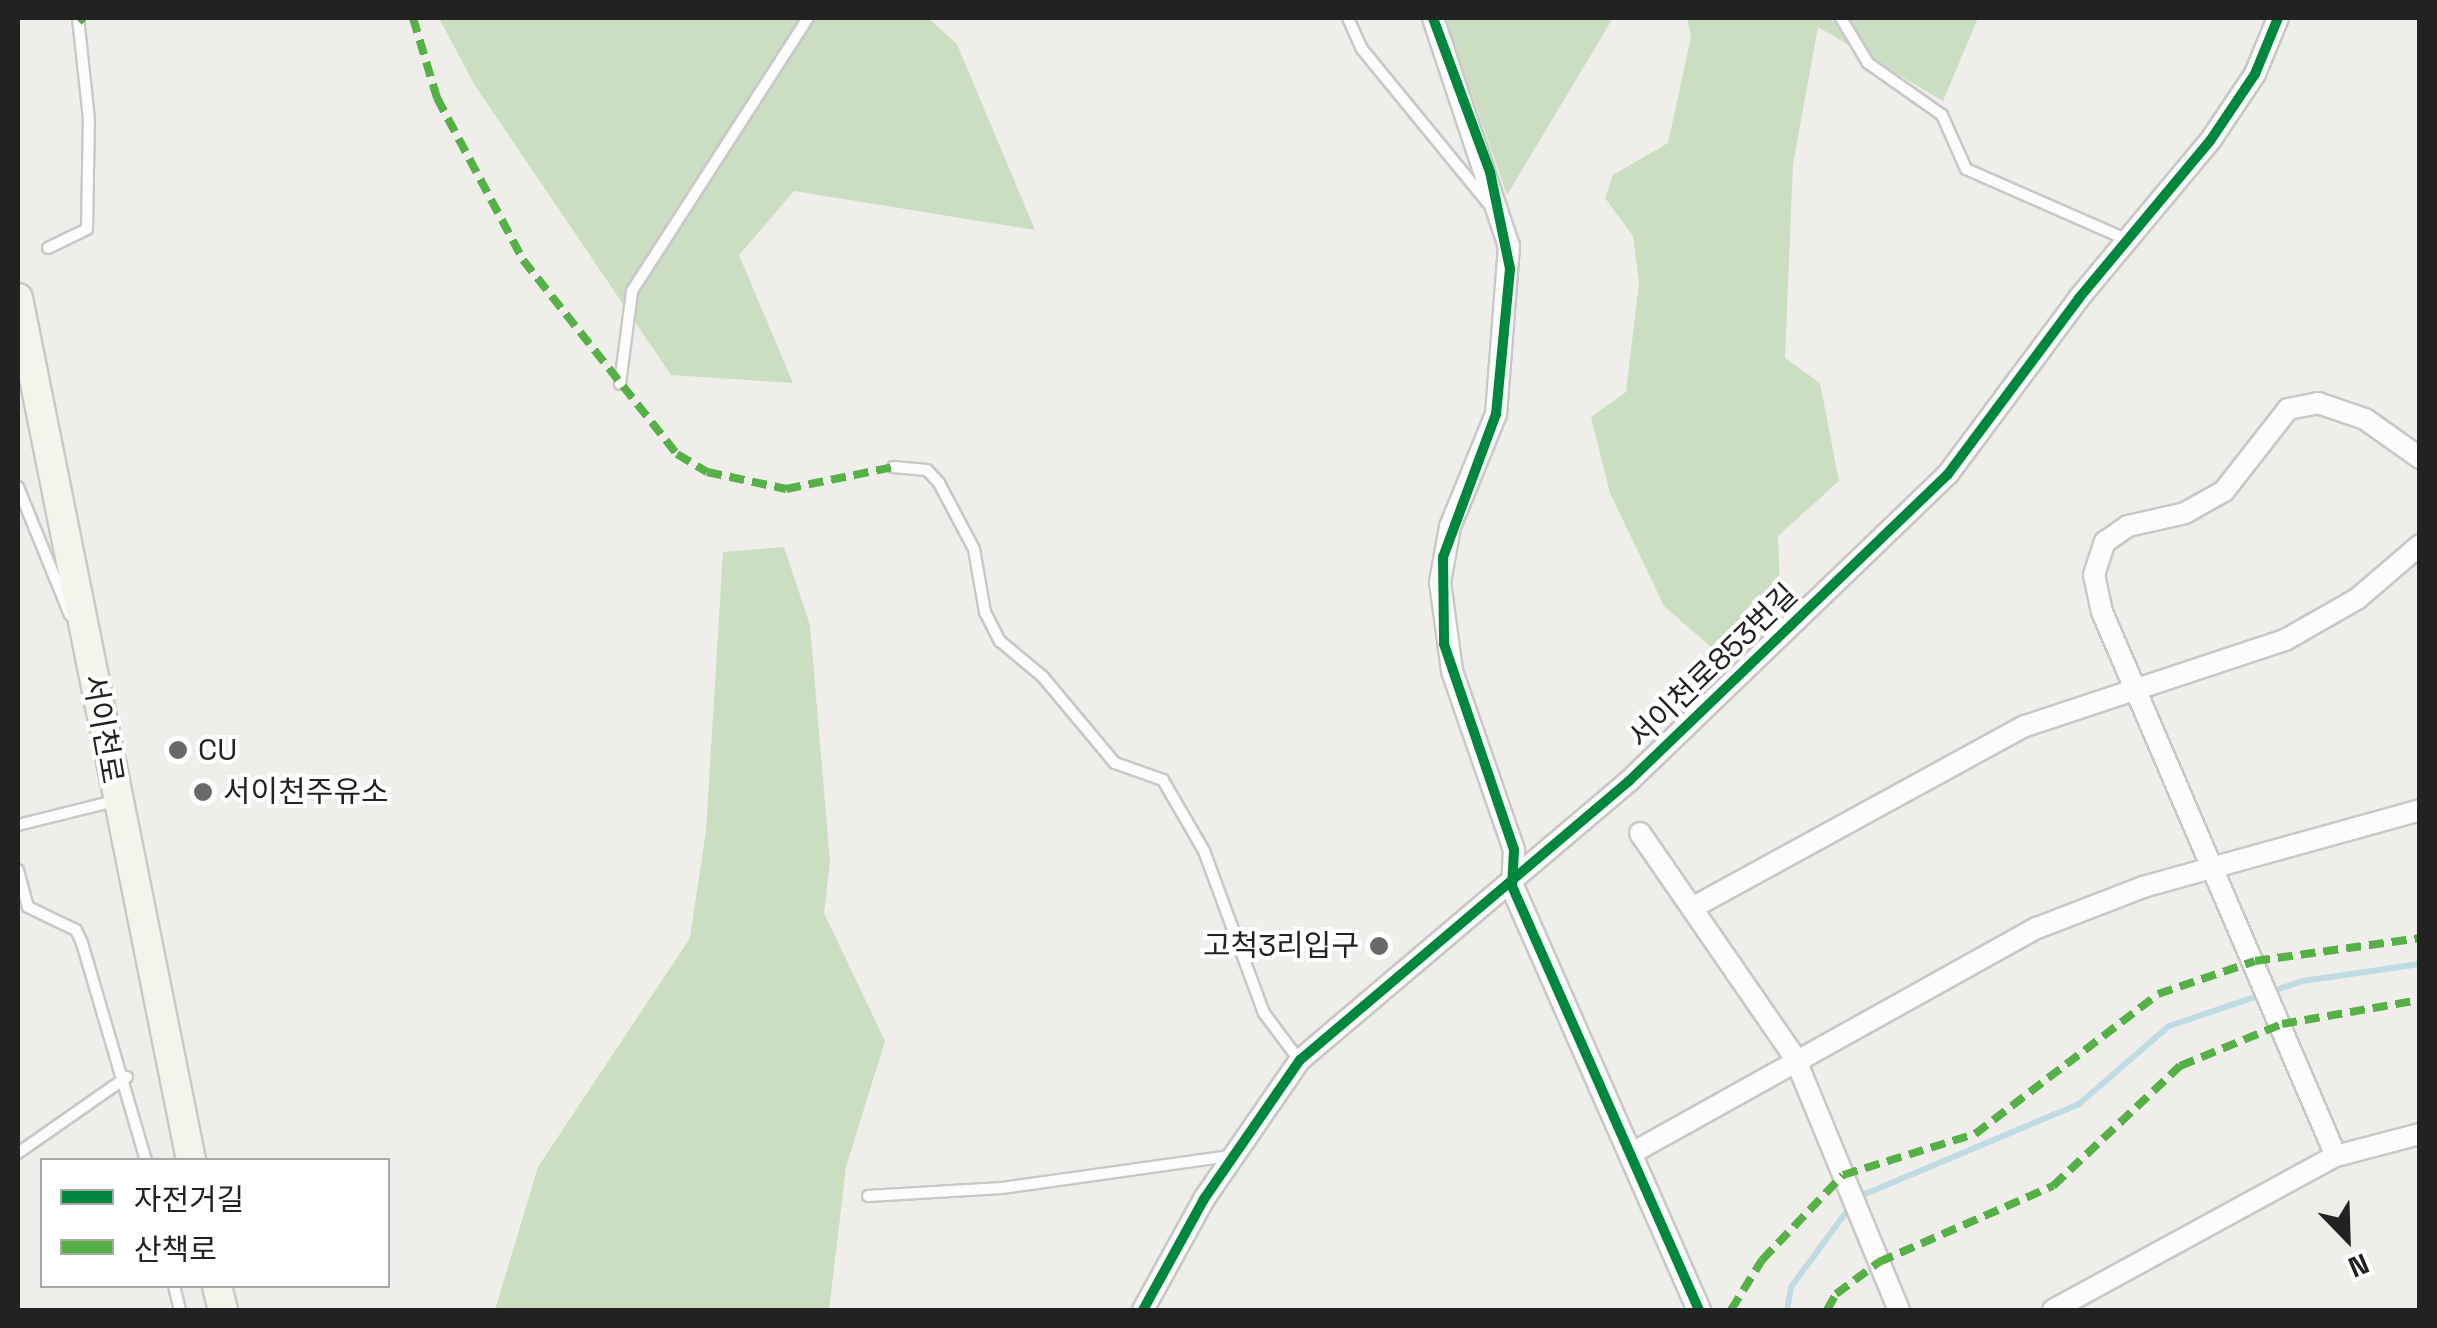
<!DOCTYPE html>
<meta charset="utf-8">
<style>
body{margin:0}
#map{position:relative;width:2437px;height:1328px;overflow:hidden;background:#f0eeeb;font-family:"Space Grotesk","Noto Sans KR",sans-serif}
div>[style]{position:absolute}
.forest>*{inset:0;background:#cbdec1}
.stream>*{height:6px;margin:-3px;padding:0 3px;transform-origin:3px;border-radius:3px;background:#bfdbe3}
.roads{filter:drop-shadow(2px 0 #c9c8c7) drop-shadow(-2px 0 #c9c8c7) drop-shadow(0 2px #c9c8c7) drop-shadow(0 -2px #c9c8c7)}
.service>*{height:10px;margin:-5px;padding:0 5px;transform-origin:5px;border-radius:5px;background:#fdfcfc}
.minor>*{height:20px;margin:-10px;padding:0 10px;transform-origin:10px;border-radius:10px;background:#fdfcfc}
.tertiary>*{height:22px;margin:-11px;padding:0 11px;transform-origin:11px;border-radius:11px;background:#fdfcfc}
.secondary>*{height:28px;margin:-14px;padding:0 14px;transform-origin:14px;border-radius:14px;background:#f4f4ed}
.quiet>*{height:8px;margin-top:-4px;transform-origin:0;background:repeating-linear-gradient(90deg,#55b145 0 15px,transparent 0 23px)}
.cycleway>*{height:10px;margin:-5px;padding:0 5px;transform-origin:5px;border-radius:5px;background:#00873e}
.dots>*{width:28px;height:28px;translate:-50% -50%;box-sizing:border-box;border:5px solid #fff;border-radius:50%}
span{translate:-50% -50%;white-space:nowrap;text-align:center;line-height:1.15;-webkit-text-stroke:8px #fff;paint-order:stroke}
.street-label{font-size:30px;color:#222}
.poi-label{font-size:30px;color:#222}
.left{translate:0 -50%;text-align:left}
.right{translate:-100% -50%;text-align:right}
.frame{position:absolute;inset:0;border:20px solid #222;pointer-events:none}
.legend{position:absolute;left:40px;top:1158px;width:350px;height:130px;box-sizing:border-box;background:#fff;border:2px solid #a7a7a7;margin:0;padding:12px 18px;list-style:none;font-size:30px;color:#222}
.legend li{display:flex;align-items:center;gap:20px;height:50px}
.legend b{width:50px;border:2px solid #a7a7a7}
.north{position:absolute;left:2297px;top:1188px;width:100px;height:100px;-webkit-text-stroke:8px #fff;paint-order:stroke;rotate:157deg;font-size:28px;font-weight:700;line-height:40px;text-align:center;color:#222}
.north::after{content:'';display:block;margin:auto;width:35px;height:45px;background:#222;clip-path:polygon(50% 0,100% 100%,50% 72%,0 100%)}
</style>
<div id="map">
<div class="forest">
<div style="clip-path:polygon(439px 18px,928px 18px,957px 44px,1035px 230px,794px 191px,739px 255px,793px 383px,671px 375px,474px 84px)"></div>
<div style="clip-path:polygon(1449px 18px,1613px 18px,1507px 195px,1447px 23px)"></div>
<div style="clip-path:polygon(1687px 18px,1978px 18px,1943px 101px,1818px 27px,1793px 164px,1785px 358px,1820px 383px,1839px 481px,1778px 536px,1780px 591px,1712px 648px,1664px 606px,1610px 493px,1591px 417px,1626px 392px,1639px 283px,1633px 236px,1605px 198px,1613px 175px,1668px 143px,1691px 37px)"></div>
<div style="clip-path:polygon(784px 547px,810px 625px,830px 862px,824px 913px,885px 1041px,846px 1167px,829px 1310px,495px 1310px,538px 1167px,690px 938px,706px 831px,723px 552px)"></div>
</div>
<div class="stream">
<div style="left:1858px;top:1197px;width:240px;rotate:-22.8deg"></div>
<div style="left:2079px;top:1104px;width:119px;rotate:-40.9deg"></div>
<div style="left:2169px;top:1026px;width:141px;rotate:-18.6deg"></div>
<div style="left:2303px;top:981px;width:118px;rotate:-8.3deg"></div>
<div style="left:1787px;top:1310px;width:23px;rotate:-80deg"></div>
<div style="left:1791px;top:1287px;width:99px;rotate:-53.6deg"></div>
</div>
<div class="roads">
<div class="service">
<div style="left:1348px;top:18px;width:34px;rotate:66deg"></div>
<div style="left:1362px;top:49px;width:199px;rotate:50.7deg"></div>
<div style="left:1841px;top:18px;width:52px;rotate:59deg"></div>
<div style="left:1868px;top:63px;width:90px;rotate:35.1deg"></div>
<div style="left:1942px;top:115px;width:59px;rotate:66deg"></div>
<div style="left:1966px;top:169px;width:177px;rotate:23.7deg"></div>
<div style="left:48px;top:248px;width:43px;rotate:-26deg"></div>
<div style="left:87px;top:229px;width:110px;rotate:-89deg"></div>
<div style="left:89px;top:119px;width:102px;rotate:-96.2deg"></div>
<div style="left:620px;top:384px;width:94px;rotate:-82.6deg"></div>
<div style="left:632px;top:291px;width:325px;rotate:-57.2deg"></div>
<div style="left:893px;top:467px;width:34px;rotate:5deg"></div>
<div style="left:927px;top:470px;width:18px;rotate:47deg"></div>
<div style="left:939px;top:483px;width:75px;rotate:62.1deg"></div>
<div style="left:974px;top:549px;width:64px;rotate:80.1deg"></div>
<div style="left:985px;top:612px;width:33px;rotate:63deg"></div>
<div style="left:1000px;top:641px;width:56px;rotate:39.9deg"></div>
<div style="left:1043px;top:677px;width:112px;rotate:50.1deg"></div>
<div style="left:1115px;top:763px;width:51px;rotate:19.5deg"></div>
<div style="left:1163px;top:780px;width:82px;rotate:60deg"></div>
<div style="left:1204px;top:851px;width:173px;rotate:69.7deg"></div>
<div style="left:1264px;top:1013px;width:59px;rotate:53.3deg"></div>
<div style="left:18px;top:487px;width:138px;rotate:67.9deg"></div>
<div style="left:18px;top:825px;width:100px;rotate:-13.9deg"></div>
<div style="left:18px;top:870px;width:38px;rotate:75deg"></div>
<div style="left:28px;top:907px;width:53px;rotate:25.6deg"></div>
<div style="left:76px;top:930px;width:14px;rotate:65deg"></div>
<div style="left:82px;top:943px;width:226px;rotate:73.6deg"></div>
<div style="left:18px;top:1153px;width:133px;rotate:-34.9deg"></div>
<div style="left:868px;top:1196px;width:134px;rotate:-3.4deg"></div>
<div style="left:1002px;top:1188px;width:229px;rotate:-8deg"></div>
<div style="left:174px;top:1286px;width:25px;rotate:76deg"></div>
</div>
<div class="minor">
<div style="left:1433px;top:18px;width:240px;rotate:71.6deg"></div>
<div style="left:1509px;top:246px;width:169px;rotate:94.4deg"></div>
<div style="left:1496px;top:414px;width:122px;rotate:112.2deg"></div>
<div style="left:1450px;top:527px;width:56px;rotate:100.3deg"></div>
<div style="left:1440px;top:582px;width:90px;rotate:82.3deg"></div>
<div style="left:1452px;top:671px;width:189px;rotate:70.9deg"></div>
<div style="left:1514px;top:850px;width:36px;rotate:93deg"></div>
<div style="left:1640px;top:833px;width:273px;rotate:55.4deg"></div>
<div style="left:1795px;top:1058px;width:273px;rotate:67.6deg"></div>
<div style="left:1692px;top:908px;width:379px;rotate:-28.7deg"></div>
<div style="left:2025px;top:726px;width:274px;rotate:-18.3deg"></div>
<div style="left:2285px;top:640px;width:83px;rotate:-29.7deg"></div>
<div style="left:2357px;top:599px;width:83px;rotate:-40.6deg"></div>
<div style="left:1632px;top:1153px;width:463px;rotate:-29.1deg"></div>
<div style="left:2037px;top:928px;width:114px;rotate:-21.1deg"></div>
<div style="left:2143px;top:887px;width:288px;rotate:-15.5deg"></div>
<div style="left:2336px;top:1156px;width:592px;rotate:-113.27deg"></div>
<div style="left:2102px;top:612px;width:38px;rotate:-102deg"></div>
<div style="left:2094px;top:575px;width:35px;rotate:-72deg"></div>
<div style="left:2105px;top:542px;width:28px;rotate:-35deg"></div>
<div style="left:2128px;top:526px;width:58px;rotate:-12.8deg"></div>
<div style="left:2185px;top:513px;width:45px;rotate:-29.4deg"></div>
<div style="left:2224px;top:491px;width:104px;rotate:-52deg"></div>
<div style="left:2288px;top:409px;width:31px;rotate:-11deg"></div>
<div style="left:2318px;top:403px;width:50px;rotate:18.8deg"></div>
<div style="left:2365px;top:419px;width:67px;rotate:35.3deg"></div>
<div style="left:1143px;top:1310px;width:127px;rotate:-61.2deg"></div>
<div style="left:1204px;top:1199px;width:169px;rotate:-55.4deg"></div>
<div style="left:1300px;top:1060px;width:431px;rotate:-40.3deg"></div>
<div style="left:1629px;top:781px;width:443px;rotate:-43.9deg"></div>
<div style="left:1948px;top:474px;width:219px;rotate:-53.3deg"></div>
<div style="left:2079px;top:298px;width:204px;rotate:-50.2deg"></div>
<div style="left:2210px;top:141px;width:81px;rotate:-56.1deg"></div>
<div style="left:2255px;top:74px;width:61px;rotate:-67.7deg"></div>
<div style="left:2053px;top:1310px;width:322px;rotate:-28.6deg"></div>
<div style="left:2336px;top:1156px;width:87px;rotate:-14.7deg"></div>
</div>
<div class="tertiary">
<div style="left:1512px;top:886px;width:463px;rotate:66.2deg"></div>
</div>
<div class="secondary">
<div style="left:18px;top:298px;width:879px;rotate:78.65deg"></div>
<div style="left:217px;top:1286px;width:25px;rotate:76deg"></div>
</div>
</div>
<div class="quiet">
<div style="left:413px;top:18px;width:84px;rotate:73.3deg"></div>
<div style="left:437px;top:98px;width:183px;rotate:62deg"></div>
<div style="left:523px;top:260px;width:248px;rotate:51.6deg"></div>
<div style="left:677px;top:454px;width:35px;rotate:31deg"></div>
<div style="left:707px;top:472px;width:81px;rotate:12.1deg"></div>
<div style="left:786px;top:489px;width:109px;rotate:-11.6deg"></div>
<div style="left:79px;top:22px;width:6px;rotate:-45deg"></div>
<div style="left:1731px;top:1310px;width:59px;rotate:-58.2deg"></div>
<div style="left:1762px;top:1260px;width:117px;rotate:-46.4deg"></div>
<div style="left:1843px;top:1175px;width:138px;rotate:-17.3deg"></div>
<div style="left:1975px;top:1134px;width:230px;rotate:-37.4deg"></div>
<div style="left:2158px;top:994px;width:102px;rotate:-18.8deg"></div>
<div style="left:2255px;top:961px;width:167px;rotate:-7.9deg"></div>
<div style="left:1827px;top:1310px;width:18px;rotate:-61deg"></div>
<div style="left:1836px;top:1294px;width:54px;rotate:-36.7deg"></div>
<div style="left:1879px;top:1262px;width:190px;rotate:-23.6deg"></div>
<div style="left:2053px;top:1186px;width:175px;rotate:-43.4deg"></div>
<div style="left:2180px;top:1066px;width:110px;rotate:-22.4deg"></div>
<div style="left:2282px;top:1024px;width:140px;rotate:-9.9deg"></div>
</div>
<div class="cycleway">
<div style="left:1433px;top:18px;width:164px;rotate:69.7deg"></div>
<div style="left:1490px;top:172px;width:99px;rotate:78.3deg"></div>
<div style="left:1510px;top:269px;width:146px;rotate:95.5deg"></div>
<div style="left:1496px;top:414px;width:153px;rotate:110.3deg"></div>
<div style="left:1443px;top:557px;width:87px;rotate:89.3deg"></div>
<div style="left:1444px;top:644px;width:218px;rotate:71.2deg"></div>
<div style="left:1514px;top:850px;width:36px;rotate:93deg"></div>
<div style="left:1512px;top:886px;width:463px;rotate:66.2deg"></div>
<div style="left:1143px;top:1310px;width:127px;rotate:-61.2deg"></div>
<div style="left:1204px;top:1199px;width:169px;rotate:-55.4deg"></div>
<div style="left:1300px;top:1060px;width:431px;rotate:-40.3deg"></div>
<div style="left:1629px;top:781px;width:443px;rotate:-43.9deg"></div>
<div style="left:1948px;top:474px;width:219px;rotate:-53.3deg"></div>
<div style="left:2079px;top:298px;width:204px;rotate:-50.2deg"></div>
<div style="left:2210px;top:141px;width:81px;rotate:-56.1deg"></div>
<div style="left:2255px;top:74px;width:61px;rotate:-67.7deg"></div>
</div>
<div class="dots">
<div style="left:178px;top:750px;background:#6a6968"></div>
<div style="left:203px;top:792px;background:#6a6968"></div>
<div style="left:1379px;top:946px;background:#6a6968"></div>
</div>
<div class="street-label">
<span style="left:1713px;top:666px;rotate:-44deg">서이천로853번길</span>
<span style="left:103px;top:729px;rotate:80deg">서이천로</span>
</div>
<div class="poi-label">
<span class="left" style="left:198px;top:750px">CU</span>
<span class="left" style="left:223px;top:792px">서이천주유소</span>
<span class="right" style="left:1359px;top:946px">고척3리입구</span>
</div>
<div class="frame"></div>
<ul class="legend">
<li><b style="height:12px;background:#00873e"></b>자전거길</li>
<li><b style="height:12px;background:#55b145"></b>산책로</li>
</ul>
<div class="north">N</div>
</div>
